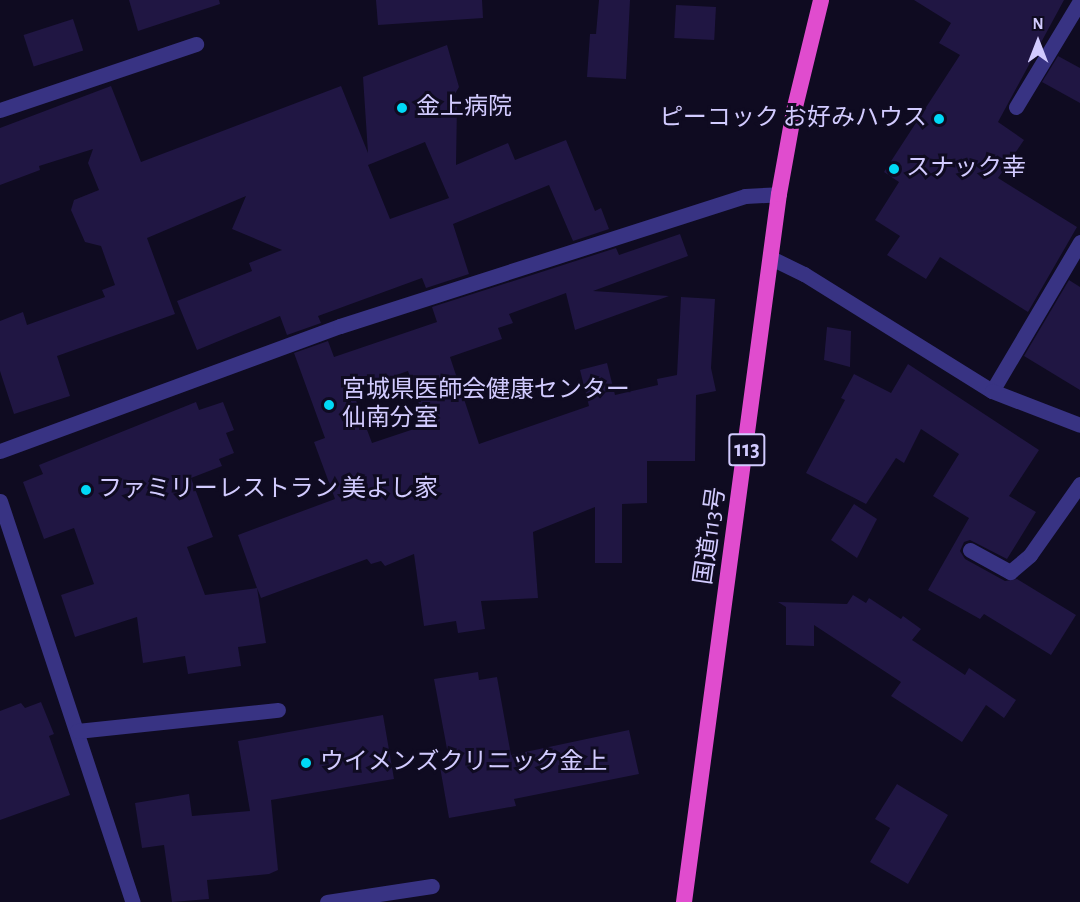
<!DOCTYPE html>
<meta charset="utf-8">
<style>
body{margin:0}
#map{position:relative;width:1080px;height:902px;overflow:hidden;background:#0f0b21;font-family:"Alegreya Sans","Noto Sans JP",sans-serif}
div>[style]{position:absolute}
.building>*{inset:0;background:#201643;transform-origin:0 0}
.service>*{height:15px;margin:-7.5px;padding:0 7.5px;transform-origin:7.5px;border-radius:7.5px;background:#383383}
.minor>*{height:15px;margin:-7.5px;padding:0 7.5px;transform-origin:7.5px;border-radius:7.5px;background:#383383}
.trunk>*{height:16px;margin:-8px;padding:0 8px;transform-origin:8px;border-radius:8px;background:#e04cce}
.dots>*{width:16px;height:16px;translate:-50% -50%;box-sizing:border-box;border:3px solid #0f0b21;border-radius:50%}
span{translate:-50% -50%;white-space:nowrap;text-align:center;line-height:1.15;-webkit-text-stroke:6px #0f0b21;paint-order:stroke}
.shield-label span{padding:2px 4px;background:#0f0b21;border:2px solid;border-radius:4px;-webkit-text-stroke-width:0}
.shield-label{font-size:22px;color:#d2cbff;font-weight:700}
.poi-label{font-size:24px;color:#d2cbff}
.left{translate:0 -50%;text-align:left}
.right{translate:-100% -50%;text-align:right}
.street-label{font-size:24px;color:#d2cbff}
.north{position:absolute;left:1008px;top:12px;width:60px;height:60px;-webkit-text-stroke:4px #0f0b21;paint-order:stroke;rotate:0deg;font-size:16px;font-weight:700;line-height:24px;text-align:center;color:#d2cbff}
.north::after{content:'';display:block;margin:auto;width:21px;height:27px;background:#d2cbff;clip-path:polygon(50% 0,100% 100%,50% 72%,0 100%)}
</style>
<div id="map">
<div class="building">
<div style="clip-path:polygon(129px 0,219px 0,220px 4px,138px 31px)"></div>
<div style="clip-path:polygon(376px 0,482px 0,483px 18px,378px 25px)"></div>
<div style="clip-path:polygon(599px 0,630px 0,626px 79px,587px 77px,590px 34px,596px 34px)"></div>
<div style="clip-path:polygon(914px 0,1064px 0,998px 122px,1024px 140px,998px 178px,1077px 227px,1028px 312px,940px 257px,926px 279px,887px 255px,900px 236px,875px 220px,899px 182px,884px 172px,960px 55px,939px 43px,951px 23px)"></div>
<div style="left:676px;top:5px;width:40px;height:33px;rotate:3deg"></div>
<div style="left:73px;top:19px;width:33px;height:52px;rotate:72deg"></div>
<div style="clip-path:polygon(evenodd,447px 45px,459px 87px,453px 97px,457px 104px,456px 165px,508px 143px,515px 160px,566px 140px,595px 211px,601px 208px,609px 229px,573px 241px,549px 185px,453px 224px,469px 274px,426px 288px,422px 278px,318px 316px,321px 323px,287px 335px,280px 316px,197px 350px,177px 301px,252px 271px,249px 263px,282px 250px,232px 229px,246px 196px,147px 238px,175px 314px,57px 356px,70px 396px,14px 414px,0 371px,0 321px,23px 312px,27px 325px,105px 297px,102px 290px,115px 285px,101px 246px,85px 242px,71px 210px,74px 200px,99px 190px,88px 163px,93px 149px,39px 166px,40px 170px,0 185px,0 128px,111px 86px,141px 162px,341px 86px,368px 153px,363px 77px,447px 45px,425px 142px,449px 198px,390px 219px,368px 165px,425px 142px)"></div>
<div style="clip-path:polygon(1058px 56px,1080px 68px,1080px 103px,1042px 82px)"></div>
<div style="clip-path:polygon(evenodd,680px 234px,688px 256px,593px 291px,669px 296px,575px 330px,566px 293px,509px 314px,513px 323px,498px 328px,502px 339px,450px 357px,479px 444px,589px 406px,580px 370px,607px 363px,615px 395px,658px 385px,657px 379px,677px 375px,681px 297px,715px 299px,711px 368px,716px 391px,696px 395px,695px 461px,647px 461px,647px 503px,622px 504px,622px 563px,595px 563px,595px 507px,533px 532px,538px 598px,481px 601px,485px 629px,458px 633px,456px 621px,424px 626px,414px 554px,385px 566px,381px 561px,371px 564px,367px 559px,261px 598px,257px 588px,266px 643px,238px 647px,241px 666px,188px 674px,185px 656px,143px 663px,137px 617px,75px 637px,61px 595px,94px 584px,74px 528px,44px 539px,23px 482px,43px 474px,39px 465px,196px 402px,199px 410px,223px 402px,234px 430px,226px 433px,234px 453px,219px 459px,222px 466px,191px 478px,213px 537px,187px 547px,205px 595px,257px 588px,238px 535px,335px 499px,314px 442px,325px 438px,294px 353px,328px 341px,334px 357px,437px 322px,432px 307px,616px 248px,619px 255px,680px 234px,408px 371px,426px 425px,372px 443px,352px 390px,408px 371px)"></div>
<div style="clip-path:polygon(1069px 280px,1080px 287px,1080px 390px,1024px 356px)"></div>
<div style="clip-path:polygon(827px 327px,851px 331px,850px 367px,824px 360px)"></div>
<div style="clip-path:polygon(908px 364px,1039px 450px,1009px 496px,1036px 512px,1007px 559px,970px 540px,964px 542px,960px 551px,965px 559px,1005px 581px,1017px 579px,1076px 615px,1051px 655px,984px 614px,980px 619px,928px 590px,969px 518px,933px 496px,959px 454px,921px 429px,904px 463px,896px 458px,866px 504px,806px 473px,845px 400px,841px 398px,854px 374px,891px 393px)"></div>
<div style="clip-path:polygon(854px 504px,877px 519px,857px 558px,831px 540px)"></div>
<div style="clip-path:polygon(853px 595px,866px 603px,869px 598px,901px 619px,903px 616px,921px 629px,912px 640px,965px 675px,969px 668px,1016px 700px,1004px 718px,986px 705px,962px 742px,891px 696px,901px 682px,814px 625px,814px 646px,786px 645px,786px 607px,778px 602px,847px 604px)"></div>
<div style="clip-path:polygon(478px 672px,479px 680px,497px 677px,511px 755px,629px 730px,639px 774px,514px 799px,516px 806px,449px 818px,440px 767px,450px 765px,434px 679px)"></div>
<div style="clip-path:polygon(41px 702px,54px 734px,49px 736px,70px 795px,0 820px,0 711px,21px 703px,25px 708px)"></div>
<div style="clip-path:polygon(383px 715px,394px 779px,271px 800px,278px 870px,269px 874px,207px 880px,209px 899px,172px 902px,164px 845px,142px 848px,135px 803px,189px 794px,192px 816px,250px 811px,238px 741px)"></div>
<div style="clip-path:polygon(897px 784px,948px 815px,908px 884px,870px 862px,890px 828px,875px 819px)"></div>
</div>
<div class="service">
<div style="left:1016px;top:107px;width:124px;rotate:-58.9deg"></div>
<div style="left:992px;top:391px;width:173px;rotate:-59.4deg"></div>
<div style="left:970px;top:550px;width:46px;rotate:28.8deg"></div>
<div style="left:1010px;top:572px;width:26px;rotate:-40deg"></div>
<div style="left:1030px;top:555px;width:87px;rotate:-54.8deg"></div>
</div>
<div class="minor">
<div style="left:0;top:110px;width:207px;rotate:-18.6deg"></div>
<div style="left:771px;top:258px;width:37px;rotate:26deg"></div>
<div style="left:804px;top:274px;width:221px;rotate:31.9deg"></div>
<div style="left:992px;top:391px;width:94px;rotate:21.1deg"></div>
<div style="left:0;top:451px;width:362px;rotate:-20.2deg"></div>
<div style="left:340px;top:326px;width:425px;rotate:-17.8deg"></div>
<div style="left:745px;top:196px;width:34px;rotate:-3deg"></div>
<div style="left:0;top:501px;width:422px;rotate:71.7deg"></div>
<div style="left:77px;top:731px;width:202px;rotate:-6deg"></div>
<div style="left:327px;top:902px;width:106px;rotate:-8.7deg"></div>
</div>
<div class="trunk">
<div style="left:684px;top:902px;width:714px;rotate:-82.36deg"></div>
<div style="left:779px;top:194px;width:84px;rotate:-79.8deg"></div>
<div style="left:794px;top:111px;width:114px;rotate:-76.3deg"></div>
</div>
<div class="dots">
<div style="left:402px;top:108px;background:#00d9f6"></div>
<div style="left:939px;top:119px;background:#00d9f6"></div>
<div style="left:894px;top:169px;background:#00d9f6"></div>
<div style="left:329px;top:405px;background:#00d9f6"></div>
<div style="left:86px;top:490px;background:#00d9f6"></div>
<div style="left:306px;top:763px;background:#00d9f6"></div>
</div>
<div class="shield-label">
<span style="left:747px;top:450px">113</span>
</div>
<div class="poi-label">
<span class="left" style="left:416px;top:108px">金上病院</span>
<span class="right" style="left:927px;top:119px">ピーコック お好みハウス</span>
<span class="left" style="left:906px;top:169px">スナック幸</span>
<span class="left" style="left:342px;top:405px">宮城県医師会健康センター<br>仙南分室</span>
<span class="left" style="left:98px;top:490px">ファミリーレストラン 美よし家</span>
<span class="left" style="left:320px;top:763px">ウイメンズクリニック金上</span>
</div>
<div class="street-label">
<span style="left:711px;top:536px;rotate:-82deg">国道113号</span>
</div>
<div class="north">N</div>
</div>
